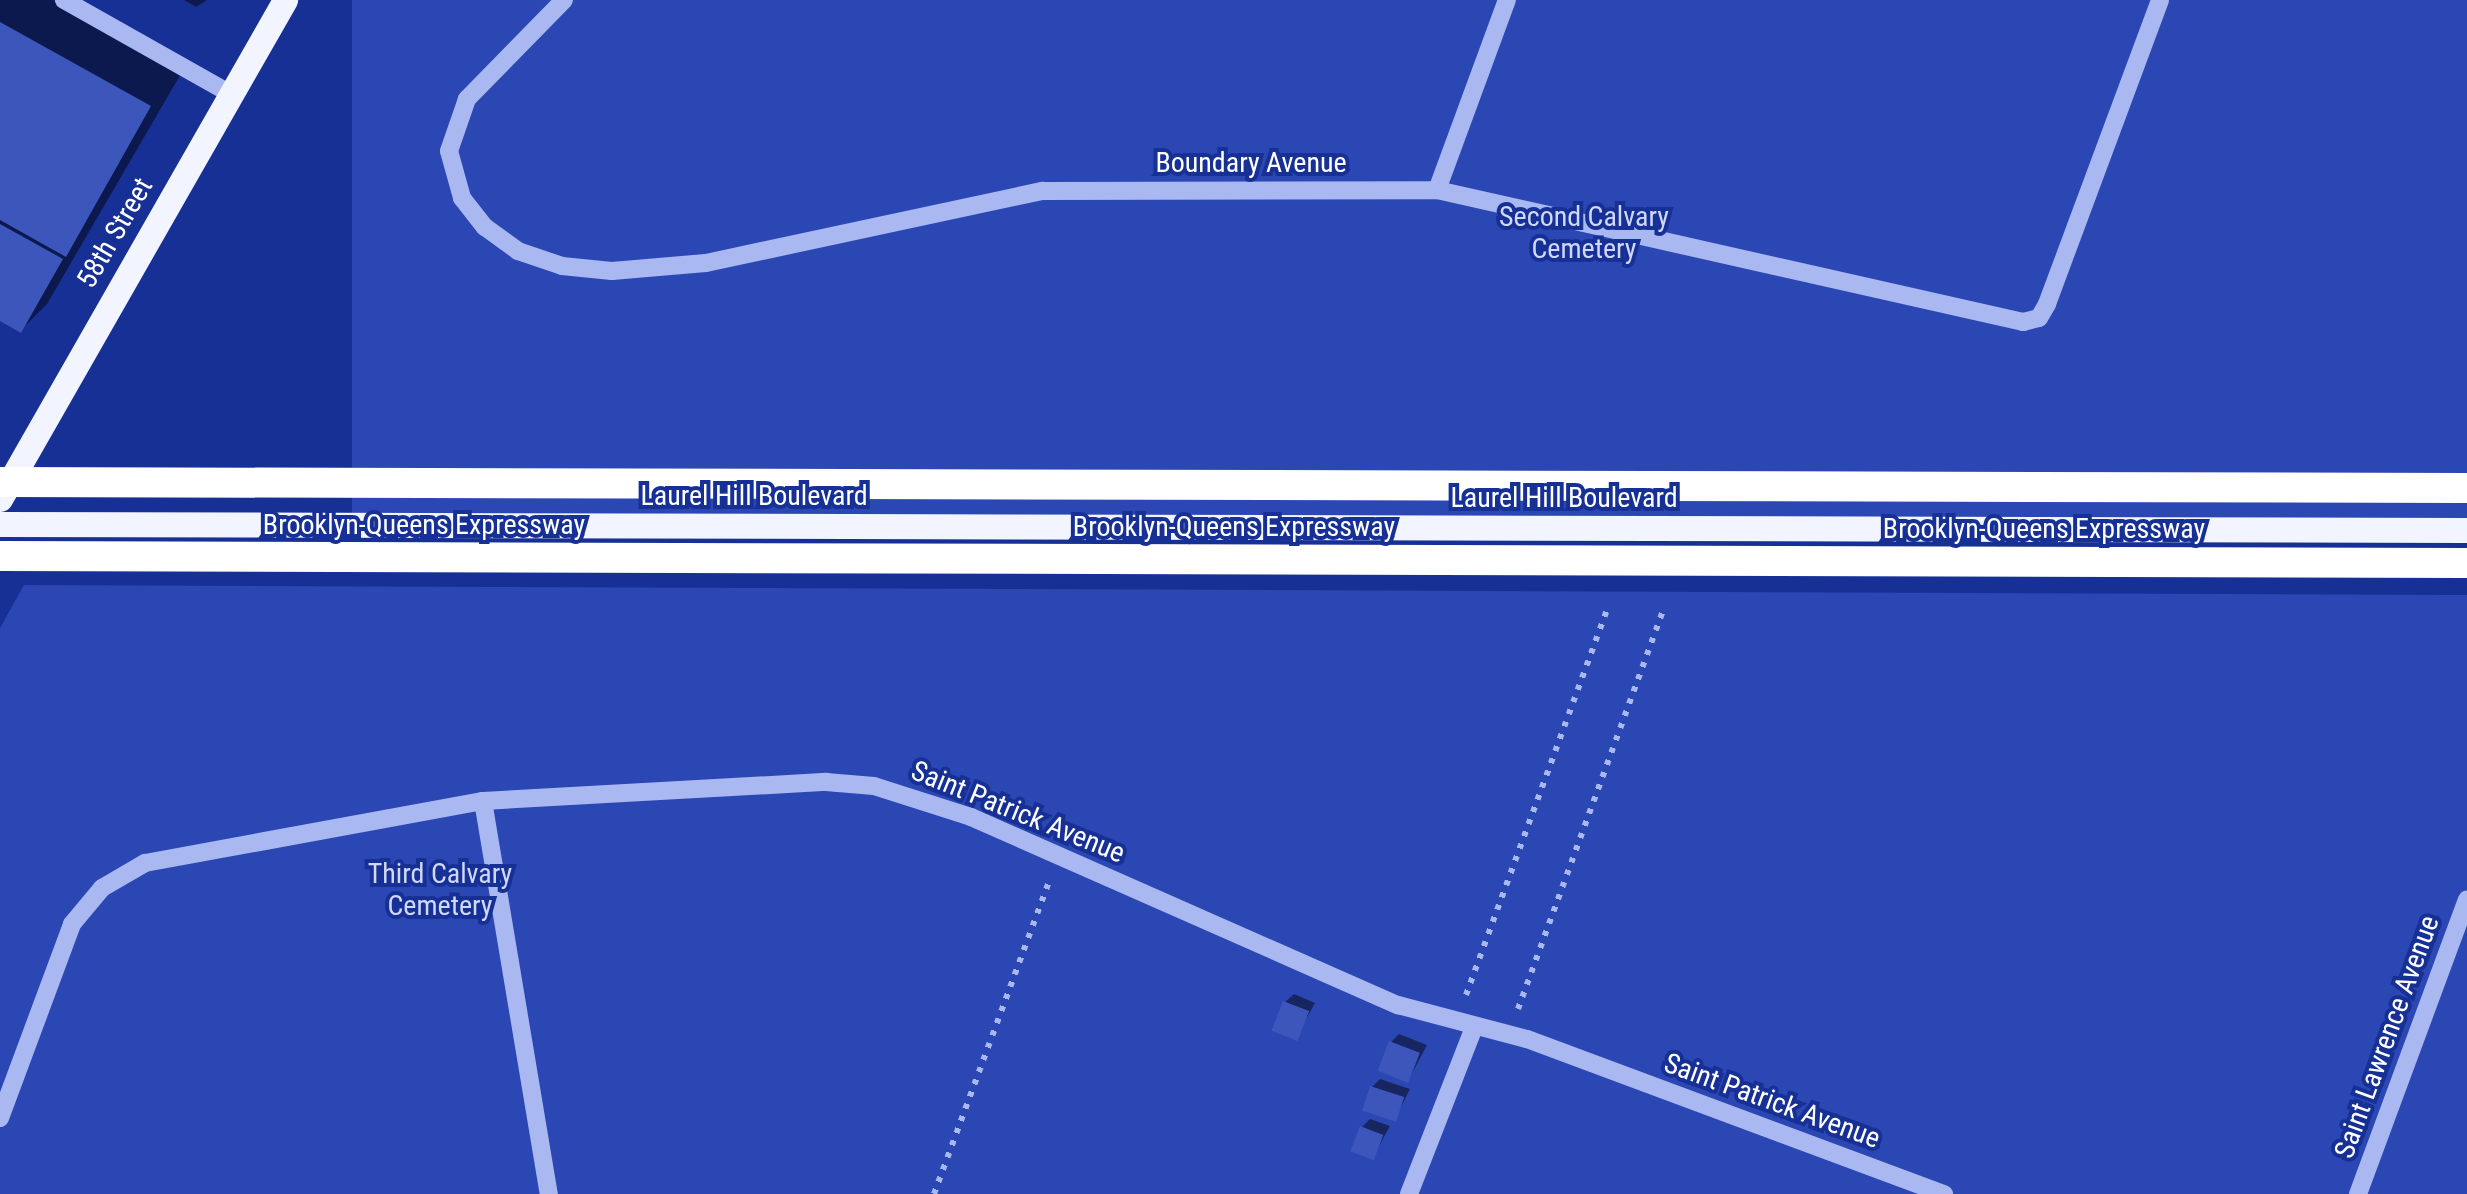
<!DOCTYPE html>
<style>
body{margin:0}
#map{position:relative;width:2467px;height:1194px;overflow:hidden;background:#173095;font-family:"Roboto Condensed",sans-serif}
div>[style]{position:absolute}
.green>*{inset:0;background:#2b47b4;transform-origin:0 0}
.shadow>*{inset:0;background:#0007}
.building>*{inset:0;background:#3c56bc;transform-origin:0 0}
.path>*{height:6px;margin-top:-3px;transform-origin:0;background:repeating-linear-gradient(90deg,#a9b8f1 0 5px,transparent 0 13px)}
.minor>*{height:18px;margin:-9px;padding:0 9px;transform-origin:9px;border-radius:9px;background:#a9b8f1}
.major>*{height:25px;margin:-12.5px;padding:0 12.5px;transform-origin:12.5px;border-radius:12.5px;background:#f2f4ff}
.highway>*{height:30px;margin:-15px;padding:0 15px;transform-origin:15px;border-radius:15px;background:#fff}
.highway-bridge>*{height:30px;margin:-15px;padding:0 15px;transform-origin:15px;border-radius:15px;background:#fff}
span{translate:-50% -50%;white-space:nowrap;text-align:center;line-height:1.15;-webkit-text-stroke:8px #173095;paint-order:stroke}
.street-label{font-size:28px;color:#fff}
.park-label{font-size:28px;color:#d0d9fc}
</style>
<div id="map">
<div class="green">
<div style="left:352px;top:0;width:2115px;height:536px"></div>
<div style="clip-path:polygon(24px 585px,2467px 595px,2467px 1194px,0 1194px,0 628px)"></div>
</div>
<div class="shadow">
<div style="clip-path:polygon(0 0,53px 0,182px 72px,47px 304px,21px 330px,0 318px)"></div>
<div style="clip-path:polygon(184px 0,207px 0,196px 7px)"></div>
<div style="clip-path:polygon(1294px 994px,1315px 1003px,1295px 1039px,1285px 1002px)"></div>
<div style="clip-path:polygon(1399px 1034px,1427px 1045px,1408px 1081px,1391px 1042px)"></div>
<div style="clip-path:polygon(1380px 1079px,1410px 1089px,1395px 1119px,1372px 1087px)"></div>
<div style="clip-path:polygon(1370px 1119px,1390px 1126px,1373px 1157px,1362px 1127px)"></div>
</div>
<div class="building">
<div style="clip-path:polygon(0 22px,151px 106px,66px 257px,0 220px)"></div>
<div style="clip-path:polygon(0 224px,63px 259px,21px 333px,0 321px)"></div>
<div style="left:1283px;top:1001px;width:28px;height:32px;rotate:21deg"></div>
<div style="left:1389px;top:1041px;width:33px;height:32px;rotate:21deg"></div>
<div style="left:1370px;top:1086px;width:36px;height:26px;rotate:18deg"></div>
<div style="left:1360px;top:1126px;width:25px;height:27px;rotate:21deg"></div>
</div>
<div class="path">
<div style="left:1466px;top:995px;width:410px;rotate:-69.9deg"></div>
<div style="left:1518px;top:1009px;width:424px;rotate:-70deg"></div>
<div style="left:934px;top:1194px;width:333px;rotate:-69.8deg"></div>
</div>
<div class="minor">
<div style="left:64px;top:0;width:192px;rotate:29.4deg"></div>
<div style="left:564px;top:0;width:139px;rotate:134.4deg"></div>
<div style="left:467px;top:99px;width:55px;rotate:109.1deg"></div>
<div style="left:449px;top:151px;width:49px;rotate:74.5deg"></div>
<div style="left:462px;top:198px;width:37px;rotate:52deg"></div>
<div style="left:485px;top:227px;width:41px;rotate:36deg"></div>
<div style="left:518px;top:251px;width:46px;rotate:18.8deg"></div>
<div style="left:562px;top:266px;width:50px;rotate:5.7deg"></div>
<div style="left:612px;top:271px;width:94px;rotate:-4.9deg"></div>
<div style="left:706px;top:263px;width:344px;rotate:-12.1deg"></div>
<div style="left:1042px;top:191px;width:395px;rotate:-0.1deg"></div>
<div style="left:1437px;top:190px;width:601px;rotate:12.69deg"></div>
<div style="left:2023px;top:322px;width:16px;rotate:-14deg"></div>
<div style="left:2039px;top:318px;width:16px;rotate:-60deg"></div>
<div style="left:2047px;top:304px;width:324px;rotate:-69.6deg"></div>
<div style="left:1437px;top:190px;width:202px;rotate:-69.8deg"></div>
<div style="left:483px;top:801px;width:399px;rotate:80.5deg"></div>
<div style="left:0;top:1118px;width:207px;rotate:-69.6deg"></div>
<div style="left:72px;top:924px;width:47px;rotate:-50.2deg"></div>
<div style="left:102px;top:888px;width:50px;rotate:-30.2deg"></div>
<div style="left:145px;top:863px;width:344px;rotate:-10.4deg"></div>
<div style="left:483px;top:801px;width:344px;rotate:-3.2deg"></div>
<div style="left:826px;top:782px;width:48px;rotate:4.8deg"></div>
<div style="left:874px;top:786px;width:102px;rotate:17.7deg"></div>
<div style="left:971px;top:817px;width:467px;rotate:23.8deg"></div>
<div style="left:1398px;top:1005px;width:133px;rotate:14.8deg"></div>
<div style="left:1527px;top:1039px;width:445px;rotate:20.4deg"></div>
<div style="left:1409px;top:1194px;width:179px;rotate:-68.7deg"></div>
<div style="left:2358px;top:1194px;width:314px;rotate:-69.7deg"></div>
</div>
<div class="major">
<div style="left:0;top:499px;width:575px;rotate:-60.27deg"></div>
<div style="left:0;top:524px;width:2467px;rotate:0.14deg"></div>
</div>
<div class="highway">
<div style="left:0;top:556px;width:2467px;rotate:0.16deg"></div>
</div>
<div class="highway-bridge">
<div style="left:0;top:482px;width:2467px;rotate:0.14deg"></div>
</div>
<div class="street-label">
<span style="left:1251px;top:163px">Boundary Avenue</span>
<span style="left:115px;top:233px;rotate:-60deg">58th Street</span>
<span style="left:754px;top:496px">Laurel Hill Boulevard</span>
<span style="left:1564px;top:498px">Laurel Hill Boulevard</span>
<span style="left:424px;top:525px">Brooklyn-Queens Expressway</span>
<span style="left:1234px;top:527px">Brooklyn-Queens Expressway</span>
<span style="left:2044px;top:529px">Brooklyn-Queens Expressway</span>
<span style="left:1018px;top:812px;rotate:22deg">Saint Patrick Avenue</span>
<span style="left:2387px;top:1037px;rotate:-70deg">Saint Lawrence Avenue</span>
<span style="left:1772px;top:1101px;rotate:20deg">Saint Patrick Avenue</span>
</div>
<div class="park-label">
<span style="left:1584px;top:233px">Second Calvary<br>Cemetery</span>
<span style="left:440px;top:890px">Third Calvary<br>Cemetery</span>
</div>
</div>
